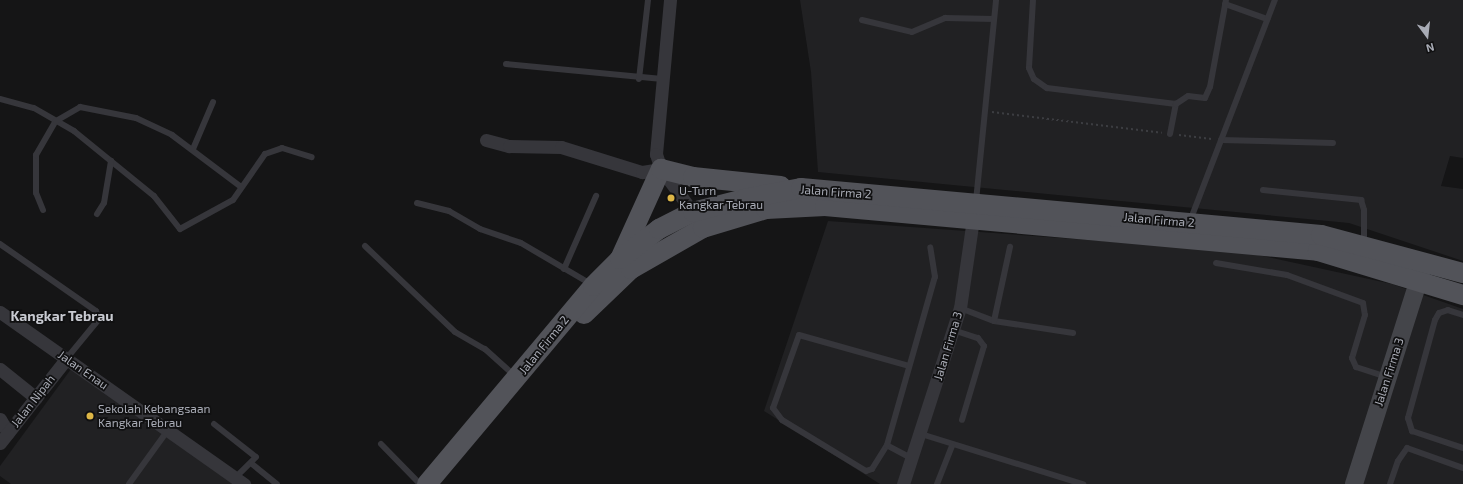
<!DOCTYPE html>
<style>
body{margin:0}
#map{position:relative;width:1463px;height:484px;overflow:hidden;background:#151516;font-family:"Exo 2",sans-serif}
div>[style]{position:absolute}
.built>*{inset:0;background:#212123}
.path>*{height:2px;margin-top:-1px;transform-origin:0;background:repeating-linear-gradient(90deg,#3c3d41 0 2px,transparent 0 5px)}
.lane>*{height:6px;margin:-3px;padding:0 3px;transform-origin:3px;border-radius:3px;background:#36363b}
.street>*{height:13px;margin:-6.5px;padding:0 6.5px;transform-origin:6.5px;border-radius:6.5px;background:#36363b}
.secondary>*{height:18px;margin:-9px;padding:0 9px;transform-origin:9px;border-radius:9px;background:#44454a}
.primary>*{height:20px;margin:-10px;padding:0 10px;transform-origin:10px;border-radius:10px;background:#525359}
.dots>*{width:11px;height:11px;translate:-50% -50%;box-sizing:border-box;border:2px solid #101011;border-radius:50%}
span{translate:-50% -50%;white-space:nowrap;text-align:center;line-height:1.15;-webkit-text-stroke:3.5px #101011;paint-order:stroke}
.poi-label{font-size:12px;color:#a8abb5}
.left{translate:0 -50%;text-align:left}
.street-label{font-size:12px;color:#a8abb5}
.quarter-label{font-size:14px;color:#c8cad1;font-weight:700}
.north{position:absolute;left:1407px;top:16px;width:40px;height:40px;-webkit-text-stroke:3px #101011;paint-order:stroke;rotate:165deg;font-size:11px;font-weight:700;line-height:16px;text-align:center;color:#a8abb5}
.north::after{content:'';display:block;margin:auto;width:14px;height:18px;background:#a8abb5;clip-path:polygon(50% 0,100% 100%,50% 72%,0 100%)}
</style>
<div id="map">
<div class="built">
<div style="clip-path:polygon(800px 0,1463px 0,1463px 158px,1450px 156px,1441px 186px,1463px 189px,1463px 261px,1349px 223px,818px 172px,811px 72px)"></div>
<div style="clip-path:polygon(828px 221px,1240px 251px,1392px 284px,1463px 309px,1463px 484px,880px 484px,764px 411px)"></div>
<div style="clip-path:polygon(74px 365px,237px 484px,11px 484px,0 476px,0 466px)"></div>
</div>
<div class="path">
<div style="left:992px;top:112px;width:171px;rotate:7deg"></div>
<div style="left:1179px;top:135px;width:35px;rotate:7deg"></div>
</div>
<div class="lane">
<div style="left:1033px;top:0;width:68px;rotate:93.4deg"></div>
<div style="left:1029px;top:68px;width:12px;rotate:66deg"></div>
<div style="left:1034px;top:79px;width:16px;rotate:35deg"></div>
<div style="left:1047px;top:88px;width:130px;rotate:7.1deg"></div>
<div style="left:1225px;top:4px;width:45px;rotate:19.7deg"></div>
<div style="left:862px;top:20px;width:51px;rotate:13.5deg"></div>
<div style="left:912px;top:32px;width:36px;rotate:-23deg"></div>
<div style="left:945px;top:18px;width:49px;rotate:1.2deg"></div>
<div style="left:506px;top:64px;width:157px;rotate:5.5deg"></div>
<div style="left:639px;top:79px;width:80px;rotate:-83.5deg"></div>
<div style="left:0;top:99px;width:35px;rotate:15deg"></div>
<div style="left:34px;top:108px;width:46px;rotate:29.9deg"></div>
<div style="left:74px;top:131px;width:103px;rotate:39.1deg"></div>
<div style="left:154px;top:196px;width:42px;rotate:51.8deg"></div>
<div style="left:180px;top:229px;width:60px;rotate:-28.7deg"></div>
<div style="left:233px;top:200px;width:56px;rotate:-55.2deg"></div>
<div style="left:265px;top:154px;width:18px;rotate:-19deg"></div>
<div style="left:282px;top:148px;width:31px;rotate:17deg"></div>
<div style="left:1170px;top:134px;width:31px;rotate:-79deg"></div>
<div style="left:1176px;top:104px;width:14px;rotate:-34deg"></div>
<div style="left:1188px;top:96px;width:17px;rotate:7deg"></div>
<div style="left:1205px;top:98px;width:12px;rotate:-66deg"></div>
<div style="left:1210px;top:87px;width:88px;rotate:-79.6deg"></div>
<div style="left:1221px;top:140px;width:112px;rotate:1.5deg"></div>
<div style="left:193px;top:149px;width:51px;rotate:-66.9deg"></div>
<div style="left:1263px;top:190px;width:99px;rotate:5.8deg"></div>
<div style="left:1361px;top:200px;width:10px;rotate:73deg"></div>
<div style="left:1364px;top:210px;width:33px;rotate:90deg"></div>
<div style="left:976px;top:201px;width:202px;rotate:-84.3deg"></div>
<div style="left:417px;top:203px;width:33px;rotate:14deg"></div>
<div style="left:449px;top:211px;width:36px;rotate:30deg"></div>
<div style="left:480px;top:229px;width:43px;rotate:18.9deg"></div>
<div style="left:521px;top:243px;width:81px;rotate:30.4deg"></div>
<div style="left:43px;top:210px;width:18px;rotate:-112deg"></div>
<div style="left:36px;top:193px;width:38px;rotate:-90deg"></div>
<div style="left:36px;top:155px;width:39px;rotate:-60deg"></div>
<div style="left:56px;top:121px;width:28px;rotate:-30deg"></div>
<div style="left:80px;top:107px;width:57px;rotate:11.1deg"></div>
<div style="left:136px;top:118px;width:40px;rotate:25deg"></div>
<div style="left:172px;top:135px;width:85px;rotate:36.9deg"></div>
<div style="left:97px;top:214px;width:13px;rotate:-58deg"></div>
<div style="left:104px;top:203px;width:43px;rotate:-80.5deg"></div>
<div style="left:1190px;top:221px;width:237px;rotate:-69deg"></div>
<div style="left:0;top:244px;width:117px;rotate:34.9deg"></div>
<div style="left:96px;top:311px;width:9px;rotate:69deg"></div>
<div style="left:99px;top:319px;width:50px;rotate:129.4deg"></div>
<div style="left:365px;top:246px;width:124px;rotate:43.7deg"></div>
<div style="left:455px;top:332px;width:34px;rotate:30deg"></div>
<div style="left:485px;top:349px;width:40px;rotate:42deg"></div>
<div style="left:1216px;top:263px;width:72px;rotate:9.6deg"></div>
<div style="left:1287px;top:275px;width:81px;rotate:20.2deg"></div>
<div style="left:1363px;top:303px;width:12px;rotate:81deg"></div>
<div style="left:1365px;top:315px;width:45px;rotate:106.8deg"></div>
<div style="left:1352px;top:358px;width:10px;rotate:66deg"></div>
<div style="left:1356px;top:367px;width:32px;rotate:18deg"></div>
<div style="left:564px;top:269px;width:80px;rotate:-66.3deg"></div>
<div style="left:960px;top:308px;width:36px;rotate:21deg"></div>
<div style="left:994px;top:321px;width:80px;rotate:8.6deg"></div>
<div style="left:1463px;top:315px;width:16px;rotate:-162deg"></div>
<div style="left:1448px;top:310px;width:9px;rotate:162deg"></div>
<div style="left:1439px;top:313px;width:8px;rotate:120deg"></div>
<div style="left:1435px;top:320px;width:102px;rotate:105.4deg"></div>
<div style="left:1408px;top:418px;width:14px;rotate:73deg"></div>
<div style="left:1412px;top:431px;width:54px;rotate:18.4deg"></div>
<div style="left:994px;top:321px;width:76px;rotate:-77.8deg"></div>
<div style="left:953px;top:330px;width:26px;rotate:18deg"></div>
<div style="left:978px;top:338px;width:10px;rotate:53deg"></div>
<div style="left:984px;top:346px;width:77px;rotate:106.6deg"></div>
<div style="left:214px;top:424px;width:53px;rotate:38.2deg"></div>
<div style="left:256px;top:457px;width:30px;rotate:135deg"></div>
<div style="left:921px;top:434px;width:170px;rotate:17.2deg"></div>
<div style="left:381px;top:444px;width:56px;rotate:45.7deg"></div>
<div style="left:887px;top:445px;width:28px;rotate:122deg"></div>
<div style="left:872px;top:469px;width:6px;rotate:162deg"></div>
<div style="left:866px;top:471px;width:98px;rotate:-148.7deg"></div>
<div style="left:782px;top:420px;width:15px;rotate:-127deg"></div>
<div style="left:773px;top:408px;width:77px;rotate:-70.4deg"></div>
<div style="left:799px;top:335px;width:114px;rotate:15.7deg"></div>
<div style="left:911px;top:458px;width:27px;rotate:-152deg"></div>
<div style="left:887px;top:445px;width:175px;rotate:-74.1deg"></div>
<div style="left:935px;top:277px;width:30px;rotate:-99deg"></div>
<div style="left:252px;top:464px;width:32px;rotate:39deg"></div>
<div style="left:129px;top:484px;width:67px;rotate:-54.2deg"></div>
<div style="left:937px;top:484px;width:41px;rotate:-68.5deg"></div>
<div style="left:1390px;top:484px;width:24px;rotate:-71deg"></div>
<div style="left:1398px;top:461px;width:16px;rotate:-55deg"></div>
<div style="left:1407px;top:448px;width:59px;rotate:19.7deg"></div>
</div>
<div class="street">
<div style="left:670px;top:0;width:155px;rotate:95.2deg"></div>
<div style="left:656px;top:154px;width:16px;rotate:72deg"></div>
<div style="left:661px;top:169px;width:61px;rotate:53.7deg"></div>
<div style="left:486px;top:140px;width:24px;rotate:15deg"></div>
<div style="left:509px;top:146px;width:52px;rotate:1.1deg"></div>
<div style="left:561px;top:147px;width:85px;rotate:17.2deg"></div>
<div style="left:642px;top:172px;width:19px;rotate:-9deg"></div>
<div style="left:0;top:312px;width:299px;rotate:35.2deg"></div>
<div style="left:0;top:369px;width:46px;rotate:38.9deg"></div>
<div style="left:0;top:419px;width:16px;rotate:60deg"></div>
<div style="left:0;top:443px;width:108px;rotate:-51.8deg"></div>
<div style="left:903px;top:484px;width:185px;rotate:-72.1deg"></div>
<div style="left:960px;top:308px;width:97px;rotate:-81.7deg"></div>
</div>
<div class="secondary">
<div style="left:1354px;top:484px;width:228px;rotate:-72.4deg"></div>
</div>
<div class="primary">
<div style="left:621px;top:257px;width:97px;rotate:-65.6deg"></div>
<div style="left:661px;top:169px;width:33px;rotate:14deg"></div>
<div style="left:693px;top:177px;width:88px;rotate:5.8deg"></div>
<div style="left:584px;top:314px;width:65px;rotate:-43.8deg"></div>
<div style="left:631px;top:269px;width:83px;rotate:-29.7deg"></div>
<div style="left:703px;top:228px;width:66px;rotate:-16.8deg"></div>
<div style="left:766px;top:209px;width:59px;rotate:-2.9deg"></div>
<div style="left:825px;top:206px;width:495px;rotate:5.2deg"></div>
<div style="left:1318px;top:251px;width:152px;rotate:16.9deg"></div>
<div style="left:427px;top:484px;width:258px;rotate:-50deg"></div>
<div style="left:593px;top:286px;width:38px;rotate:-45deg"></div>
<div style="left:620px;top:259px;width:49px;rotate:-37.6deg"></div>
<div style="left:659px;top:229px;width:38px;rotate:-27deg"></div>
<div style="left:693px;top:212px;width:53px;rotate:-14.3deg"></div>
<div style="left:744px;top:199px;width:58px;rotate:-10.9deg"></div>
<div style="left:801px;top:188px;width:522px;rotate:5.16deg"></div>
<div style="left:1321px;top:235px;width:147px;rotate:15deg"></div>
</div>
<div class="dots">
<div style="left:671px;top:198px;background:#ddb646"></div>
<div style="left:90px;top:416px;background:#ddb646"></div>
</div>
<div class="poi-label">
<span class="left" style="left:679px;top:198px">U-Turn<br>Kangkar Tebrau</span>
<span class="left" style="left:98px;top:416px">Sekolah Kebangsaan<br>Kangkar Tebrau</span>
</div>
<div class="street-label">
<span style="left:836px;top:192px;rotate:4deg">Jalan Firma 2</span>
<span style="left:1159px;top:220px;rotate:5deg">Jalan Firma 2</span>
<span style="left:544px;top:345px;rotate:-51deg">Jalan Firma 2</span>
<span style="left:948px;top:346px;rotate:-73deg">Jalan Firma 3</span>
<span style="left:83px;top:370px;rotate:35deg">Jalan Enau</span>
<span style="left:1389px;top:372px;rotate:-72deg">Jalan Firma 3</span>
<span style="left:33px;top:401px;rotate:-52deg">Jalan Nipah</span>
</div>
<div class="quarter-label">
<span style="left:62px;top:316px">Kangkar Tebrau</span>
</div>
<div class="north">N</div>
</div>
